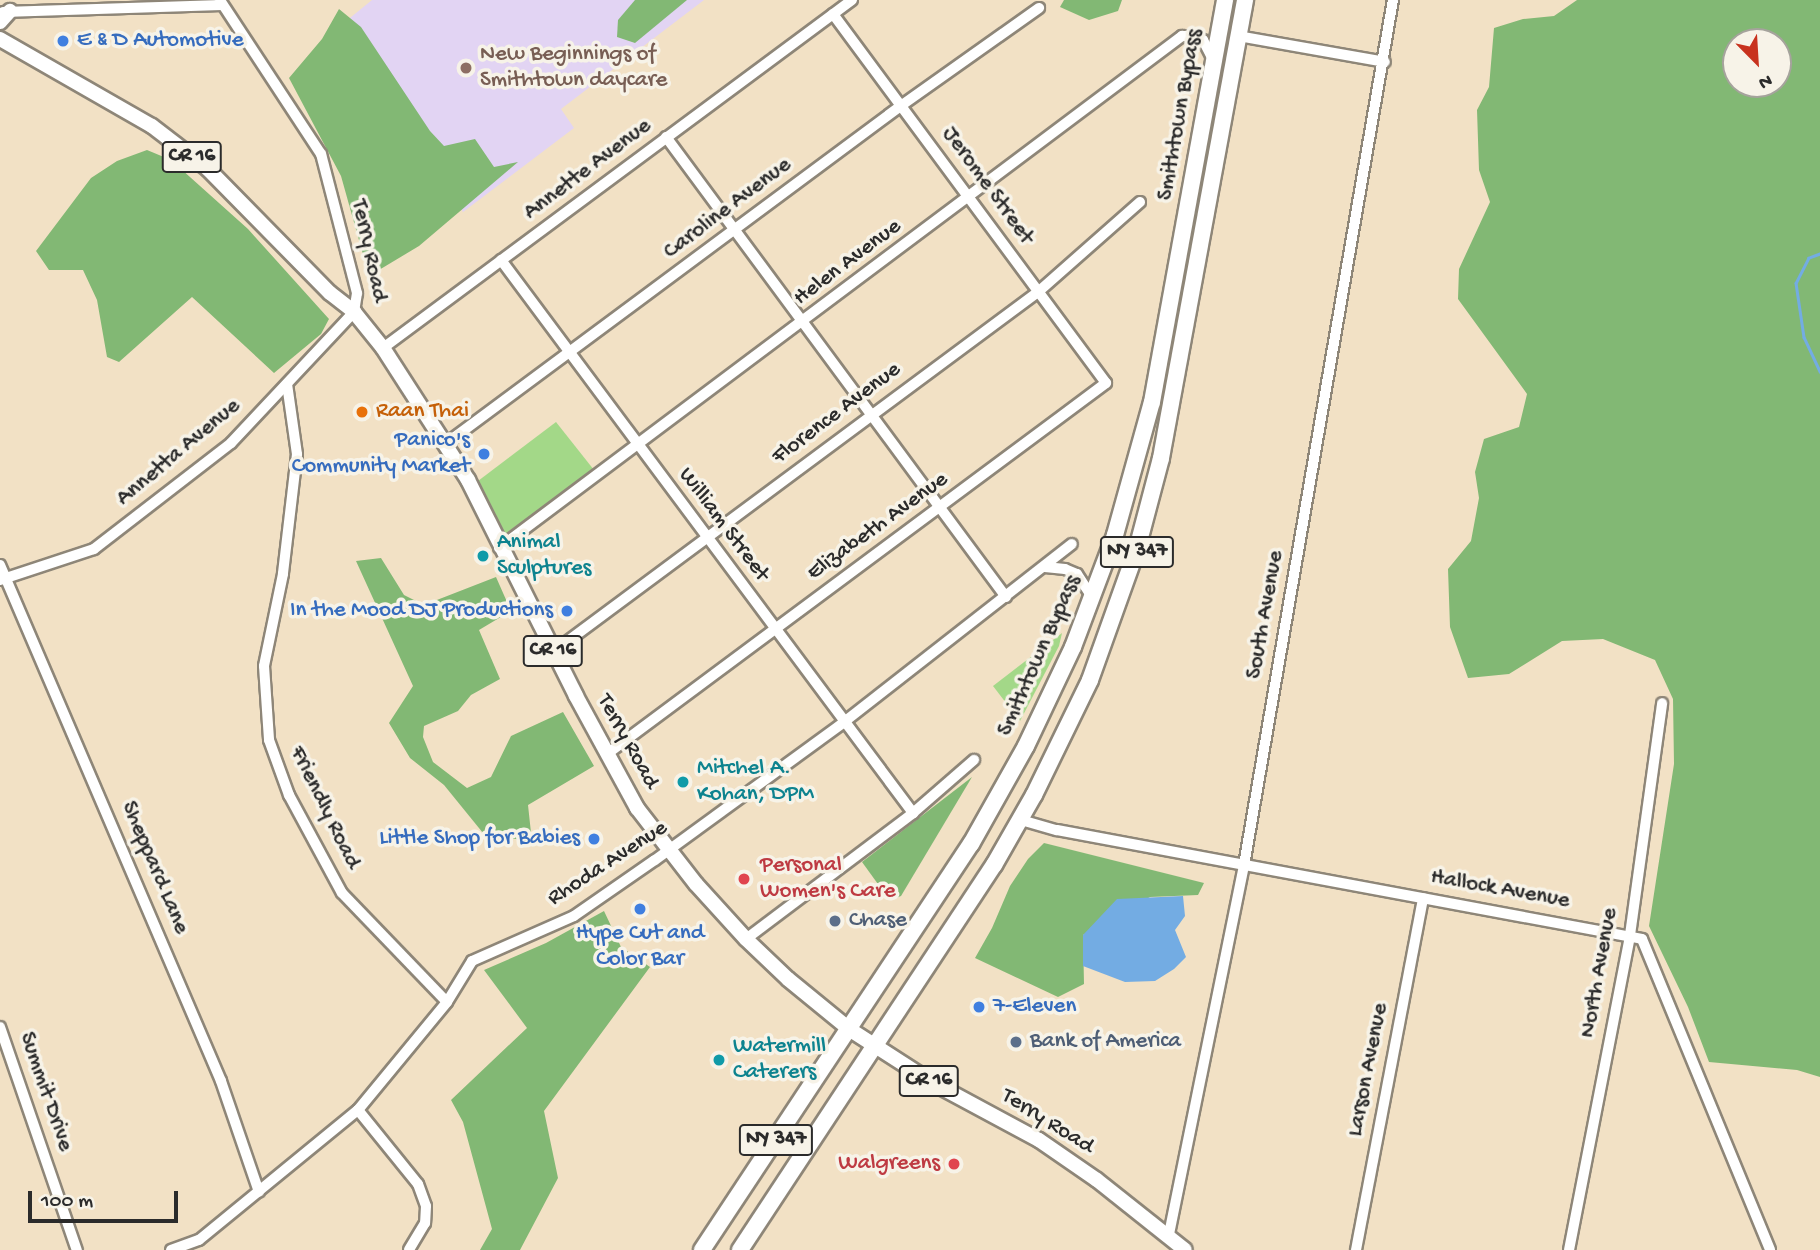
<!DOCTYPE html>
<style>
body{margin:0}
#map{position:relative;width:1820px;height:1250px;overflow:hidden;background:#f2e1c5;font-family:"Gochi Hand",sans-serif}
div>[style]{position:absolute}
.built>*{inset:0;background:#e2d4f3}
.green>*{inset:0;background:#a3d888}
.forest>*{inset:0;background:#82b874}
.water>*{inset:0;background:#73ace3}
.stream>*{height:2.5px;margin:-1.25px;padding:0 1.25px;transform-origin:1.25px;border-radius:1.25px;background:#73ace3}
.roads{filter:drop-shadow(2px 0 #8e8678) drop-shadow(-2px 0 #8e8678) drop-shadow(0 2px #8e8678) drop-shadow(0 -2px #8e8678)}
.minor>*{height:10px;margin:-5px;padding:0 5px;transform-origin:5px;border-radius:5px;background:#fff}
.major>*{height:14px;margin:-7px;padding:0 7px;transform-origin:7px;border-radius:7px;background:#fff}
.highway>*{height:16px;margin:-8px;padding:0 8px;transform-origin:8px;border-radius:8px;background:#fff}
.dots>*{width:19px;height:19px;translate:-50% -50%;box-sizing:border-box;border:4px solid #f7f3e8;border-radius:50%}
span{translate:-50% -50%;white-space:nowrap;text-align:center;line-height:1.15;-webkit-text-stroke:7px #f7f3e8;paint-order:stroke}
.shield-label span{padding:2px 5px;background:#f7f3e8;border:2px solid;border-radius:5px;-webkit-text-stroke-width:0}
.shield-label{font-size:21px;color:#2b2b2b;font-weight:700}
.shop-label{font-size:23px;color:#366cbe}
.left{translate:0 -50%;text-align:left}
.right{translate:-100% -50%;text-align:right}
.education-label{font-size:23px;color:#785e54}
.street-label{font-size:23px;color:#2b2b2b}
.food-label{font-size:23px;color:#c56008}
.culture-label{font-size:23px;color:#0d838f}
.health-label{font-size:23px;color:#be3a42}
.service-label{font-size:23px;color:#4e5e75}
.north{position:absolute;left:1722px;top:28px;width:70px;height:70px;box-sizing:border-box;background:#f7f3e8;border:2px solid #a5a39c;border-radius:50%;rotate:156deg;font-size:19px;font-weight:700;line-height:28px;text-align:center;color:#2b2b2b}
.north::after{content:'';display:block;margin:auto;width:24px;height:32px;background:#c8321e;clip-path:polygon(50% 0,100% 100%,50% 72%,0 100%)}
.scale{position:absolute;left:28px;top:1191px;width:150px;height:32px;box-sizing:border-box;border:4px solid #2b2b2b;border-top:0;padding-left:9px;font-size:21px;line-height:24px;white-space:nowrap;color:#2b2b2b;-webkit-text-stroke:5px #f7f3e8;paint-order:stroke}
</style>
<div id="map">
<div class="built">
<div style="clip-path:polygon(372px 0,704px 0,561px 109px,574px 128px,463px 212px,345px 22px)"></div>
</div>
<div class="green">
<div style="clip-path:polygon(556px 422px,594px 470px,504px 535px,478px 481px)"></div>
<div style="clip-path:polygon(1062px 633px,1059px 646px,1020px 721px,993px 686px)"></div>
</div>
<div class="forest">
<div style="clip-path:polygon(635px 0,687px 0,635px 43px,617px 37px,618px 20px)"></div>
<div style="clip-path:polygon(1064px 0,1122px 0,1118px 11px,1089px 20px,1060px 7px)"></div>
<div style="clip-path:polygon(evenodd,1577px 0,1820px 0,1820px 1077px,1797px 1070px,1709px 1062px,1688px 1007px,1649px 926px,1674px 764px,1673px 699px,1655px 660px,1603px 639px,1562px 641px,1509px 674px,1468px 678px,1450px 627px,1448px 569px,1471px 541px,1479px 498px,1475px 472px,1484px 439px,1519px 427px,1527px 394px,1458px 299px,1459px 269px,1490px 202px,1479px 170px,1477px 110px,1489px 87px,1494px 28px,1523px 19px,1554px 16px,1577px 0,1736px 42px,1778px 42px,1778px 84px,1736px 84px,1736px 42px)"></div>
<div style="clip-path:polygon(339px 9px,361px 27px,430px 131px,444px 146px,475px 139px,494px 167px,518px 162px,419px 246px,369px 276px,341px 176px,289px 78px,322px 39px)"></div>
<div style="clip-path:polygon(147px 150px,171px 160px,248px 229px,329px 319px,321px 334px,274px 373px,192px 297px,119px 362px,107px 357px,97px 300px,83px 270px,49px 270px,36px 251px,91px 178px,117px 161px)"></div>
<div style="clip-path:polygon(381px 558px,404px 595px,424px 605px,496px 577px,511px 611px,479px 630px,500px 679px,471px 695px,458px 711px,424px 726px,423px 737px,433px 762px,467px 788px,491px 777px,511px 736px,563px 712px,594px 766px,528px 805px,532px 842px,483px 833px,444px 785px,410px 758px,389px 723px,413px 686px,356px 561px)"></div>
<div style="clip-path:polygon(972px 777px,901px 896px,896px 898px,883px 891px,862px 862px)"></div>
<div style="clip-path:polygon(1044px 843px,1204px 883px,1198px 895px,1150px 897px,1083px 935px,1084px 984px,1058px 997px,975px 958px,992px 928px,1010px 886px,1028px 859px)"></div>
<div style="clip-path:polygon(604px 911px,621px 947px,650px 967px,544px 1111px,558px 1178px,520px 1250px,480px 1250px,492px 1229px,463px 1122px,451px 1100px,527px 1028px,484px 970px,546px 943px)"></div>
</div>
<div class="water">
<div style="clip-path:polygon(1183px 896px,1185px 916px,1175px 930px,1186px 957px,1174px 969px,1155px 981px,1125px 982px,1083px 966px,1083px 935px,1117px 899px)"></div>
</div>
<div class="stream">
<div style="left:1820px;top:254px;width:12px;rotate:160deg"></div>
<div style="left:1809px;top:258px;width:28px;rotate:117deg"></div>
<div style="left:1796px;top:283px;width:55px;rotate:81.6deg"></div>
<div style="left:1804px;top:337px;width:38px;rotate:65deg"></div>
</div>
<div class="roads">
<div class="minor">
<div style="left:3px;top:12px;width:219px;rotate:-1.8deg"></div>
<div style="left:1238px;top:36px;width:149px;rotate:10deg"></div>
<div style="left:666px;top:137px;width:572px;rotate:53.53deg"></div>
<div style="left:501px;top:260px;width:690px;rotate:53.31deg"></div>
<div style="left:383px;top:348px;width:584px;rotate:-36.58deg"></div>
<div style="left:287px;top:384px;width:71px;rotate:81.9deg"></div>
<div style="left:297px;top:454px;width:121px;rotate:96.7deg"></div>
<div style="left:283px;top:574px;width:94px;rotate:101.7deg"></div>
<div style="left:264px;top:666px;width:74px;rotate:86.1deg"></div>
<div style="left:269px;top:740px;width:59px;rotate:70deg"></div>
<div style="left:289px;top:795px;width:111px;rotate:61.6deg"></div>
<div style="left:342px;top:893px;width:151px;rotate:46.1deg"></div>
<div style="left:444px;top:445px;width:570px;rotate:-36.59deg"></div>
<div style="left:902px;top:105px;width:168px;rotate:-35.3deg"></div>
<div style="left:499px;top:548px;width:854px;rotate:-36.86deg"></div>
<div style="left:1182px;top:36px;width:12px"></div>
<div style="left:1194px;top:36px;width:10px;rotate:24deg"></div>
<div style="left:1203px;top:40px;width:25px;rotate:63deg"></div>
<div style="left:0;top:565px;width:561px;rotate:66.81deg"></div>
<div style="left:221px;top:1081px;width:117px;rotate:71.1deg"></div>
<div style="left:1045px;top:567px;width:20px;rotate:6deg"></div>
<div style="left:1065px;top:569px;width:13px;rotate:23deg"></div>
<div style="left:1077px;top:574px;width:27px;rotate:57deg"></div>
<div style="left:0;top:580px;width:99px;rotate:-18.3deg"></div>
<div style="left:94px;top:549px;width:173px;rotate:-37.7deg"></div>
<div style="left:231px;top:443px;width:180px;rotate:-46.8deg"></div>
<div style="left:354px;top:312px;width:19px;rotate:-81deg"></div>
<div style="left:357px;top:293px;width:144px;rotate:-104.5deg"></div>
<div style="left:321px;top:154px;width:184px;rotate:-123.3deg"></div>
<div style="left:553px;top:652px;width:604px;rotate:-36.59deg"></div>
<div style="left:1038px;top:292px;width:136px;rotate:-41.4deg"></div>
<div style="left:607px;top:754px;width:622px;rotate:-36.63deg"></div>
<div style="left:1106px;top:383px;width:459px;rotate:-126.5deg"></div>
<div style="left:1021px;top:820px;width:37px;rotate:16deg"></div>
<div style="left:1057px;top:830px;width:595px;rotate:10.55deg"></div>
<div style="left:1642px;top:939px;width:336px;rotate:67.6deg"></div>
<div style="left:746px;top:939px;width:209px;rotate:-37deg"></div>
<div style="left:913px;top:813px;width:81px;rotate:-41deg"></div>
<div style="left:0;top:1027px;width:236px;rotate:71deg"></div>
<div style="left:358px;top:1110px;width:95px;rotate:51deg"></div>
<div style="left:418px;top:1184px;width:23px;rotate:70deg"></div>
<div style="left:426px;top:1206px;width:17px;rotate:93deg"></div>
<div style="left:425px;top:1223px;width:31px;rotate:121deg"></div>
<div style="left:1169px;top:1234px;width:377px;rotate:-78.5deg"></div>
<div style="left:1244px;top:865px;width:878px;rotate:-80.23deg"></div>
<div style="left:171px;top:1250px;width:30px;rotate:-20deg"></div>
<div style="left:199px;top:1240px;width:205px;rotate:-39.3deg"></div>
<div style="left:358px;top:1110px;width:140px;rotate:-50.5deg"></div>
<div style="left:447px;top:1002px;width:48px;rotate:-58.6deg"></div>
<div style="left:472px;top:961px;width:111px;rotate:-23.8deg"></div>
<div style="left:574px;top:916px;width:98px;rotate:-34.7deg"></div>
<div style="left:655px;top:860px;width:234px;rotate:-36.1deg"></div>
<div style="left:844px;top:722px;width:289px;rotate:-38deg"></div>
<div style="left:1356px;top:1250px;width:358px;rotate:-79.2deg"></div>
<div style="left:1569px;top:1250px;width:321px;rotate:-79deg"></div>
<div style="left:1630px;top:935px;width:234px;rotate:-82.1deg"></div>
</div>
<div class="major">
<div style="left:0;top:22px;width:15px;rotate:-48deg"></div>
<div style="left:0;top:39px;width:175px;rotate:29.8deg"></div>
<div style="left:152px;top:126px;width:71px;rotate:37.5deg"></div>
<div style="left:208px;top:169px;width:174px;rotate:45.5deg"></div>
<div style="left:330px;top:293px;width:31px;rotate:38deg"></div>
<div style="left:354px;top:312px;width:46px;rotate:51.1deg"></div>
<div style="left:383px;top:348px;width:157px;rotate:57.2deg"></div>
<div style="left:468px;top:480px;width:241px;rotate:63.4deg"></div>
<div style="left:576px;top:696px;width:128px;rotate:61.4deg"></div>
<div style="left:637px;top:808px;width:96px;rotate:52.2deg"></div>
<div style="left:696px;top:884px;width:74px;rotate:47.7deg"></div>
<div style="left:746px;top:939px;width:58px;rotate:43.6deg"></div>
<div style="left:788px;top:979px;width:79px;rotate:39.3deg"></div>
<div style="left:849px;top:1029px;width:100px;rotate:32.7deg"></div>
<div style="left:933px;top:1083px;width:120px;rotate:28.3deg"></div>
<div style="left:1039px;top:1140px;width:70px;rotate:34.6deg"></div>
<div style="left:1097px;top:1180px;width:112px;rotate:38.5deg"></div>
</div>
<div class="highway">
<div style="left:702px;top:1250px;width:487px;rotate:-56.5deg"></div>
<div style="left:971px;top:844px;width:112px;rotate:-60.7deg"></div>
<div style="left:1026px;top:746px;width:110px;rotate:-64.6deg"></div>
<div style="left:1073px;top:647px;width:120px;rotate:-69.4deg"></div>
<div style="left:1115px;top:535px;width:138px;rotate:-74.5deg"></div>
<div style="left:1152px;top:402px;width:409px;rotate:-79.7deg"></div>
<div style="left:740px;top:1250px;width:461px;rotate:-56.6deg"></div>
<div style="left:994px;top:865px;width:81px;rotate:-60.3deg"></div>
<div style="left:1034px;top:795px;width:128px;rotate:-64deg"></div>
<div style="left:1090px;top:680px;width:139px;rotate:-70.3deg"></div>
<div style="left:1137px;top:549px;width:94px;rotate:-75.2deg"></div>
<div style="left:1161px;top:458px;width:466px;rotate:-79.6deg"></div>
</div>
</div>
<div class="dots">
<div style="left:63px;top:41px;background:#3f7fe0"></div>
<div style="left:466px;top:68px;background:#8d6e63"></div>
<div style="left:362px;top:412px;background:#e8710a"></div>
<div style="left:484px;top:454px;background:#3f7fe0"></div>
<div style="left:483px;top:556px;background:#0f9aa8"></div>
<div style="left:567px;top:611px;background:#3f7fe0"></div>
<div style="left:683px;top:782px;background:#0f9aa8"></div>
<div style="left:594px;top:839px;background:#3f7fe0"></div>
<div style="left:744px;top:879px;background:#e0444e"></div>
<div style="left:640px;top:909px;background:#3f7fe0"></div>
<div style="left:835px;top:921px;background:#5c6f8a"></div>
<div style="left:979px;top:1007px;background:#3f7fe0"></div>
<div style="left:1016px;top:1042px;background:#5c6f8a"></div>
<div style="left:719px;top:1060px;background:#0f9aa8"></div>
<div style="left:954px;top:1164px;background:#e0444e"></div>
</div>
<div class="shield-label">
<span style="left:192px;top:157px">CR 16</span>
<span style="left:1137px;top:552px">NY 347</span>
<span style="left:553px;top:651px">CR 16</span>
<span style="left:929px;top:1081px">CR 16</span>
<span style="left:776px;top:1140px">NY 347</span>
</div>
<div class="shop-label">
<span class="left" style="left:77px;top:41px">E &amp; D Automotive</span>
<span class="right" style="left:470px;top:454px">Panico's<br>Community Market</span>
<span class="right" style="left:553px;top:611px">In the Mood DJ Productions</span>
<span class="right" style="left:580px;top:839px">Little Shop for Babies</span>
<span style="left:640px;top:947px">Hype Cut and<br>Color Bar</span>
<span class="left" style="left:993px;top:1007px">7-Eleven</span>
</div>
<div class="education-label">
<span class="left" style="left:480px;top:68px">New Beginnings of<br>Smithtown daycare</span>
</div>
<div class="street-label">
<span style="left:1181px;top:115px;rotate:-80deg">Smithtown Bypass</span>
<span style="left:588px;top:170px;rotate:-37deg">Annette Avenue</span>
<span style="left:987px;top:186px;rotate:54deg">Jerome Street</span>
<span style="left:728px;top:209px;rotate:-37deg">Caroline Avenue</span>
<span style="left:368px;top:251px;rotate:78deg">Terry Road</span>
<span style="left:848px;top:263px;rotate:-37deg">Helen Avenue</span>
<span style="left:837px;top:414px;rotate:-37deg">Florence Avenue</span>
<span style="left:179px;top:453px;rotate:-40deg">Annetta Avenue</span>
<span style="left:723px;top:525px;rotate:53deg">William Street</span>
<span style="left:878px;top:527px;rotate:-36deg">Elizabeth Avenue</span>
<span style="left:1266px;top:615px;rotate:-80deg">South Avenue</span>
<span style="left:1040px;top:656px;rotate:-66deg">Smithtown Bypass</span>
<span style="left:627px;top:742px;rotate:61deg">Terry Road</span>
<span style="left:324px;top:808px;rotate:64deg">Friendly Road</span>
<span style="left:608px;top:864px;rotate:-33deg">Rhoda Avenue</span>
<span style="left:154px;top:868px;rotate:67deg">Sheppard Lane</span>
<span style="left:1500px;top:890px;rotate:10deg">Hallock Avenue</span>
<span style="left:1600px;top:973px;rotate:-80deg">North Avenue</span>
<span style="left:1369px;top:1070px;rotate:-79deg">Larson Avenue</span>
<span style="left:45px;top:1092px;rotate:71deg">Summit Drive</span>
<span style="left:1047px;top:1122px;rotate:32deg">Terry Road</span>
</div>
<div class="food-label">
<span class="left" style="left:376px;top:412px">Raan Thai</span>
</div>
<div class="culture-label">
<span class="left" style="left:497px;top:556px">Animal<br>Sculptures</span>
<span class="left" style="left:697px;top:782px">Mitchel A.<br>Kohan, DPM</span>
<span class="left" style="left:733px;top:1060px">Watermill<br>Caterers</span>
</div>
<div class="health-label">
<span class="left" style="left:760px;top:879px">Personal<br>Women's Care</span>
<span class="right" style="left:940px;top:1164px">Walgreens</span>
</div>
<div class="service-label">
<span class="left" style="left:849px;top:921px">Chase</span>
<span class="left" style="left:1030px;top:1042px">Bank of America</span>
</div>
<div class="north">N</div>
<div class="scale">100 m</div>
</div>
